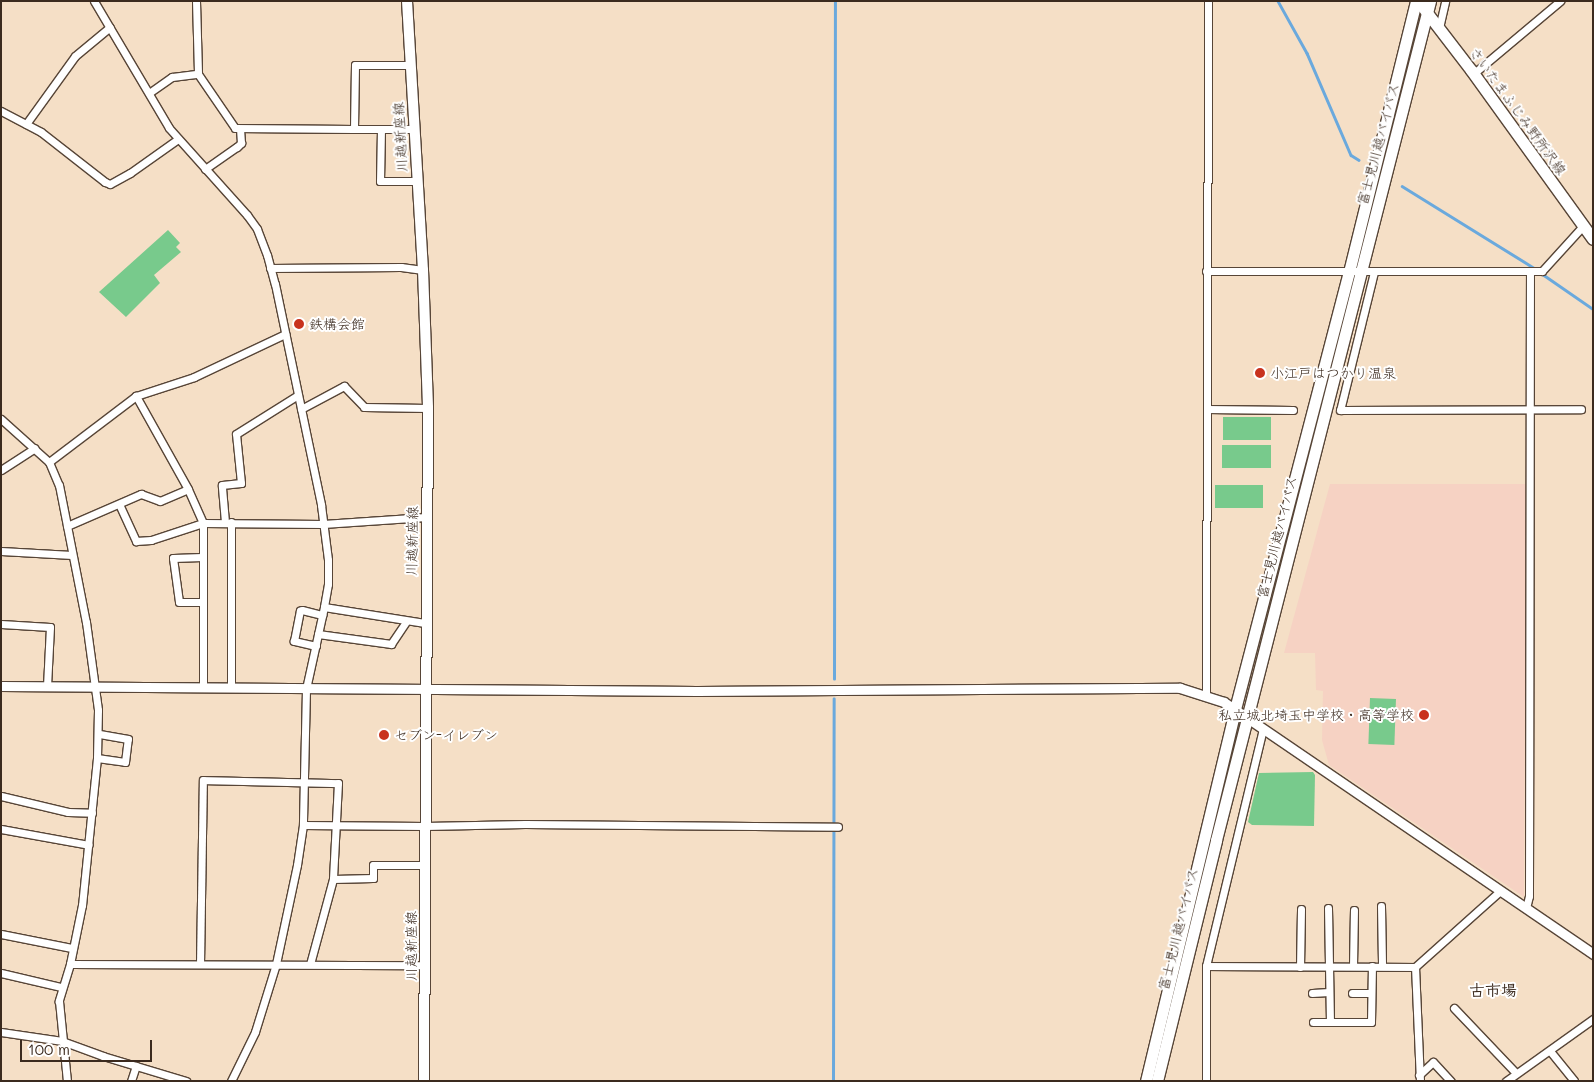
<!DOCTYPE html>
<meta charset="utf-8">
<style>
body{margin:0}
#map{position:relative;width:1594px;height:1082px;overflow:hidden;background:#f5dfc6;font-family:Mali,"Klee One",sans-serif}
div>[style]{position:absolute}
.built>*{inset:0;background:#f6d2c3}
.green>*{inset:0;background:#78ca8c;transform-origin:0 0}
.stream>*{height:2.5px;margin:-1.25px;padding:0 1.25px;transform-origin:1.25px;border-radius:1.25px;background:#6aa9dd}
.roads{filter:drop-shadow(1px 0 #574537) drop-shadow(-1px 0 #574537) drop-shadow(0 1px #574537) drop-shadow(0 -1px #574537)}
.minor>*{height:7px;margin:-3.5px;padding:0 3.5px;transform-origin:3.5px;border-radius:3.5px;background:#fff}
.tertiary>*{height:9px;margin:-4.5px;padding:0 4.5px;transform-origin:4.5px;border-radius:4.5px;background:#fff}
.secondary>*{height:10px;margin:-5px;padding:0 5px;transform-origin:5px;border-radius:5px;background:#fff}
.primary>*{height:11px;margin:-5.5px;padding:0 5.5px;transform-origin:5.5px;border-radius:5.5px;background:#fff}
.trunk>*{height:11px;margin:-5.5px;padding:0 5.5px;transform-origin:5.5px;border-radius:5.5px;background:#fff}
.dots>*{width:14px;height:14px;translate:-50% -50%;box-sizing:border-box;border:2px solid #fff;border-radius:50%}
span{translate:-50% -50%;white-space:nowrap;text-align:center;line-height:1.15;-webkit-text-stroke:4px #fff;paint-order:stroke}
.street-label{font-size:14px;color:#3b2a1e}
.poi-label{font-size:14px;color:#3b2a1e}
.left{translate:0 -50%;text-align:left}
.right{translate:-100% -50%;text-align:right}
.quarter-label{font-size:16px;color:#3b2a1e;font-weight:700}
.frame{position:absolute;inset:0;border:2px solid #3b2a1e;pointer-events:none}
.scale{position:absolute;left:20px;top:1040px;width:132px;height:22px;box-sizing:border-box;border:2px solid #3b2a1e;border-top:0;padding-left:6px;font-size:15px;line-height:18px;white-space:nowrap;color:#3b2a1e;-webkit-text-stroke:4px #fff;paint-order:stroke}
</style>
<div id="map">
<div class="built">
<div style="clip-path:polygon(1330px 484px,1526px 484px,1524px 897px,1329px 765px,1322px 740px,1323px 691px,1316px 690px,1315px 653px,1284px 653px)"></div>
</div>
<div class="green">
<div style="clip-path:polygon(168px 230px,180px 243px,176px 247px,181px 252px,154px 275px,160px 283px,126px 317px,99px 292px)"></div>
<div style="left:1223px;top:417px;width:48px;height:23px"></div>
<div style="left:1222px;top:445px;width:49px;height:23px"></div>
<div style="left:1215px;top:485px;width:48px;height:23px"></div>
<div style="left:1370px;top:698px;width:26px;height:46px;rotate:2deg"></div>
<div style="clip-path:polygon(1313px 772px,1315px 775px,1314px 826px,1252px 825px,1248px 822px,1259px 773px)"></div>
</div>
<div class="stream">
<div style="left:1278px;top:1px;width:60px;rotate:60.9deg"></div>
<div style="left:1307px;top:53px;width:111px;rotate:66.7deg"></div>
<div style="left:1351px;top:155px;width:9px;rotate:32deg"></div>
<div style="left:1402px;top:186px;width:155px;rotate:31.8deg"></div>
<div style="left:1541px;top:273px;width:63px;rotate:34.7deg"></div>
<div style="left:834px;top:679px;width:678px;rotate:-89.92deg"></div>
<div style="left:833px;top:1081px;width:382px;rotate:-89.9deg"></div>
</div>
<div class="roads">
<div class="minor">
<div style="left:94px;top:1px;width:147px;rotate:59.4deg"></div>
<div style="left:169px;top:128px;width:117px;rotate:48.1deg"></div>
<div style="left:247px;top:215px;width:17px;rotate:54deg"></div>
<div style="left:257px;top:229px;width:28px;rotate:69deg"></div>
<div style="left:267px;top:255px;width:30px;rotate:75deg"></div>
<div style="left:275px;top:284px;width:226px;rotate:78.2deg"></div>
<div style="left:321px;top:505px;width:55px;rotate:82.7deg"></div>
<div style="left:328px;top:560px;width:24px;rotate:90deg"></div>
<div style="left:328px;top:584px;width:23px;rotate:100deg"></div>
<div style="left:324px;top:607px;width:84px;rotate:102.4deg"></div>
<div style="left:306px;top:689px;width:136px;rotate:91.3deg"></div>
<div style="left:303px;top:825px;width:40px;rotate:98.5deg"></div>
<div style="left:297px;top:865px;width:101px;rotate:102deg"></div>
<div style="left:276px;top:964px;width:71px;rotate:107.2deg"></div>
<div style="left:255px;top:1032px;width:55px;rotate:116.1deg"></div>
<div style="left:196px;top:1px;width:73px;rotate:88.4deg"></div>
<div style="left:198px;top:74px;width:65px;rotate:55.6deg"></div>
<div style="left:235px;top:128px;width:119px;rotate:0.5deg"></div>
<div style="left:1439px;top:28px;width:28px;rotate:-77deg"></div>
<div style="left:410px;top:65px;width:55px;rotate:180deg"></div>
<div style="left:355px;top:65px;width:64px;rotate:90.9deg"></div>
<div style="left:354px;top:129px;width:27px"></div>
<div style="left:381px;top:129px;width:52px;rotate:91.1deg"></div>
<div style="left:380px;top:181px;width:37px"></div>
<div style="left:1473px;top:74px;width:114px;rotate:-40deg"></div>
<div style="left:149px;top:93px;width:28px;rotate:-35deg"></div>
<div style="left:172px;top:77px;width:26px;rotate:-7deg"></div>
<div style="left:1px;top:111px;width:45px;rotate:27.7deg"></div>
<div style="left:41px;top:132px;width:81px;rotate:38deg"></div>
<div style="left:105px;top:182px;width:5px;rotate:22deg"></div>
<div style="left:110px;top:184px;width:23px;rotate:-29deg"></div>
<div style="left:130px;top:173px;width:59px;rotate:-35.3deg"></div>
<div style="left:26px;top:124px;width:84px;rotate:-54.2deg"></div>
<div style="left:75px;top:56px;width:45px;rotate:-39.6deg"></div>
<div style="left:381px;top:129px;width:33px"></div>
<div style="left:205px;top:169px;width:39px;rotate:-35deg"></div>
<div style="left:237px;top:147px;width:6px;rotate:-45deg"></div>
<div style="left:241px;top:143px;width:13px;rotate:-94deg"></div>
<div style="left:270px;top:268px;width:131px;rotate:-0.4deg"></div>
<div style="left:401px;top:267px;width:22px;rotate:8deg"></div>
<div style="left:1206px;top:271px;width:336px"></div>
<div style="left:1542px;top:271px;width:61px;rotate:-47.7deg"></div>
<div style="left:1374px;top:272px;width:142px;rotate:103.8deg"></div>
<div style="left:1340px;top:410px;width:241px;rotate:-0.2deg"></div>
<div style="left:301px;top:409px;width:49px;rotate:-28.1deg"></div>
<div style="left:344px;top:386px;width:29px;rotate:46deg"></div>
<div style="left:364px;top:407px;width:64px;rotate:0.9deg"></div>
<div style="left:1207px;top:409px;width:86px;rotate:0.7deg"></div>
<div style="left:1px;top:419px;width:64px;rotate:41.9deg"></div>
<div style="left:49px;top:462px;width:25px;rotate:67deg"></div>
<div style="left:59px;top:485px;width:140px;rotate:78.9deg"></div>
<div style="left:86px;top:622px;width:89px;rotate:82.2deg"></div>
<div style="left:98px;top:710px;width:48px;rotate:91.2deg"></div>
<div style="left:97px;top:758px;width:148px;rotate:95.8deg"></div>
<div style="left:82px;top:905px;width:60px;rotate:101.5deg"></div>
<div style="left:70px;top:964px;width:39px;rotate:107deg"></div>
<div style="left:59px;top:1001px;width:80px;rotate:84.3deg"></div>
<div style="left:49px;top:462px;width:109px;rotate:-37.2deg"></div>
<div style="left:136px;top:396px;width:61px;rotate:-18.1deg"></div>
<div style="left:194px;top:377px;width:101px;rotate:-25.3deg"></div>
<div style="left:1px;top:470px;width:40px;rotate:-32.9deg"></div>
<div style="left:119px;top:504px;width:41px;rotate:65.3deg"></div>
<div style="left:136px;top:541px;width:15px;rotate:-4deg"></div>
<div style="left:151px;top:540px;width:55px;rotate:-18.1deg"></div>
<div style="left:203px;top:523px;width:37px;rotate:-114deg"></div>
<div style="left:188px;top:489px;width:107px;rotate:-119.2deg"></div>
<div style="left:225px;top:522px;width:37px;rotate:-95deg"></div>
<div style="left:222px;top:485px;width:19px;rotate:-6deg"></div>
<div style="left:241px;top:483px;width:49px;rotate:-95.8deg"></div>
<div style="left:236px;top:434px;width:73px;rotate:-32.2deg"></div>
<div style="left:231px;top:522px;width:166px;rotate:90deg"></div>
<div style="left:67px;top:526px;width:81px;rotate:-23.4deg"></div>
<div style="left:141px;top:494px;width:20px;rotate:20deg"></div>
<div style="left:160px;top:501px;width:30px;rotate:-23deg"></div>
<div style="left:1px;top:551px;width:71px;rotate:3.2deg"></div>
<div style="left:202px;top:557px;width:29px;rotate:178deg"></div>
<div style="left:173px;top:558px;width:44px;rotate:82.2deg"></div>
<div style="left:179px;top:602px;width:23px"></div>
<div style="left:324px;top:607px;width:102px;rotate:9deg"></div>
<div style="left:1px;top:624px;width:49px;rotate:3.5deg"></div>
<div style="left:50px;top:627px;width:59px;rotate:92.9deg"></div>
<div style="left:318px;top:634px;width:74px;rotate:7.8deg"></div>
<div style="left:391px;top:644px;width:27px;rotate:-56deg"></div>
<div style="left:316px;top:646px;width:23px;rotate:-167deg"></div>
<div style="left:294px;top:641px;width:31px;rotate:-79deg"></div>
<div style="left:300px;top:611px;width:2px;rotate:-27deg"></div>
<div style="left:302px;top:610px;width:21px;rotate:14deg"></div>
<div style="left:203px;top:688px;width:165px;rotate:-90deg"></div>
<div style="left:203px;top:523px;width:120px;rotate:0.5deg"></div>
<div style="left:323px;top:524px;width:103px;rotate:-3.9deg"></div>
<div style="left:1206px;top:695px;width:694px;rotate:-89.83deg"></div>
<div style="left:97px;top:758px;width:28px;rotate:8deg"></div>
<div style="left:125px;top:762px;width:23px;rotate:-83deg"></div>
<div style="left:128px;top:739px;width:29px;rotate:-170deg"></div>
<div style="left:1px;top:796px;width:69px;rotate:13.4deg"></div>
<div style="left:68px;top:812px;width:24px;rotate:2deg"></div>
<div style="left:303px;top:825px;width:122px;rotate:0.5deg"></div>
<div style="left:425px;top:826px;width:100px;rotate:-1.1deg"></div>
<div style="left:525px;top:824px;width:313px;rotate:0.5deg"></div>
<div style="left:1px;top:829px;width:89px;rotate:10.3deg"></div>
<div style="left:333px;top:879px;width:40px;rotate:-1.4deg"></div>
<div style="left:373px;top:878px;width:13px;rotate:-90deg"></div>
<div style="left:373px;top:865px;width:52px"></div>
<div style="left:1381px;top:906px;width:60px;rotate:89deg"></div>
<div style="left:1328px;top:908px;width:113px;rotate:89deg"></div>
<div style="left:1526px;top:908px;width:12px;rotate:-76deg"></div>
<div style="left:1529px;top:896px;width:625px;rotate:-89.91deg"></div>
<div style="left:1px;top:934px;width:72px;rotate:11.2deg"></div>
<div style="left:70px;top:964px;width:355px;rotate:0.2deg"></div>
<div style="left:200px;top:964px;width:184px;rotate:-89.1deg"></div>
<div style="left:203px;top:780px;width:135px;rotate:1.3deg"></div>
<div style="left:338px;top:783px;width:96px;rotate:93deg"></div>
<div style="left:333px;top:879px;width:88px;rotate:105.1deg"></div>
<div style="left:1206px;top:966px;width:244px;rotate:-76.5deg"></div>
<div style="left:1353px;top:966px;width:56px;rotate:-89deg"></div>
<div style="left:1300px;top:967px;width:58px;rotate:-89deg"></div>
<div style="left:1px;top:973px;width:62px;rotate:13.1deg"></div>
<div style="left:1312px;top:993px;width:17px;rotate:-3deg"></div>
<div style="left:1352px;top:993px;width:19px"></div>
<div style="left:1454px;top:1008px;width:90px;rotate:46.4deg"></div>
<div style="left:1313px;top:1022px;width:58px"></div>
<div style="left:1371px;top:1022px;width:56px;rotate:-89deg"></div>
<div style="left:1px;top:1032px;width:62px;rotate:8.4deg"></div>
<div style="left:62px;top:1041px;width:44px;rotate:20.1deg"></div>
<div style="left:103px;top:1056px;width:87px;rotate:16.8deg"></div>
<div style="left:1550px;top:1051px;width:38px;rotate:51deg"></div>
<div style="left:1419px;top:1075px;width:19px;rotate:-43deg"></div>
<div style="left:1433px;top:1062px;width:26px;rotate:47deg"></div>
<div style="left:131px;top:1081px;width:16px;rotate:-72deg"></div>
<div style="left:1206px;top:1081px;width:115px;rotate:-90deg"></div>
<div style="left:1206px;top:966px;width:209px;rotate:0.3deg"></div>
<div style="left:1420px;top:1081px;width:114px;rotate:-92.5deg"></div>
<div style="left:1415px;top:967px;width:115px;rotate:-41.8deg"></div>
<div style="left:1506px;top:1081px;width:107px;rotate:-35.5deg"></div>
</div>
<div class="tertiary">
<div style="left:1px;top:686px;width:696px;rotate:0.41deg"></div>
<div style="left:697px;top:691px;width:483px;rotate:-0.4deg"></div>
<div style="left:1180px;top:688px;width:46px;rotate:17.7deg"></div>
<div style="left:1224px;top:702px;width:447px;rotate:34.3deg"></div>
</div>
<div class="secondary">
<div style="left:407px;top:1px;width:269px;rotate:86.6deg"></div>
<div style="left:423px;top:270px;width:138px;rotate:87.9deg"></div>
<div style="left:428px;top:408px;width:673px;rotate:90.34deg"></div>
</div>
<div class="primary">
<div style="left:1418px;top:1px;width:87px;rotate:52.5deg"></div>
<div style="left:1471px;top:70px;width:208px;rotate:54.2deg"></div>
</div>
<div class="trunk">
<div style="left:1146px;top:1081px;width:382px;rotate:-76.5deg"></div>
<div style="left:1235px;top:709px;width:452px;rotate:-75.4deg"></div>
<div style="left:1349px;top:272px;width:279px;rotate:-76.1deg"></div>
<div style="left:1157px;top:1081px;width:248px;rotate:-76.2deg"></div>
<div style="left:1216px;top:840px;width:866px;rotate:-75.69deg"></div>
</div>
</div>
<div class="dots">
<div style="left:299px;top:324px;background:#c8321e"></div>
<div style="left:1260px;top:373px;background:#c8321e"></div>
<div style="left:1424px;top:715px;background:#c8321e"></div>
<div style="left:384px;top:735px;background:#c8321e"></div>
</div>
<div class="street-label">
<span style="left:1518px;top:111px;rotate:54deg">さいたまふじみ野所沢線</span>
<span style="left:400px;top:137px;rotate:-93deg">川越新座線</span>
<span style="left:1378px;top:144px;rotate:-75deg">富士見川越バイパス</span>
<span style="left:1277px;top:537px;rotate:-76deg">富士見川越バイパス</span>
<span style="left:412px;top:541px;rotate:-89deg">川越新座線</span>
<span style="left:1178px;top:929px;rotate:-76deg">富士見川越バイパス</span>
<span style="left:411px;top:946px;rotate:-90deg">川越新座線</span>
</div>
<div class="poi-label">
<span class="left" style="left:309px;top:324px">鉄構会館</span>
<span class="left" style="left:1270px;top:373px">小江戸はつかり温泉</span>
<span class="right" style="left:1414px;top:715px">私立城北埼玉中学校・高等学校</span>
<span class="left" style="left:394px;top:735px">セブン-イレブン</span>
</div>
<div class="quarter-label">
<span style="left:1493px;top:990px">古市場</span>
</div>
<div class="frame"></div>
<div class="scale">100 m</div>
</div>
